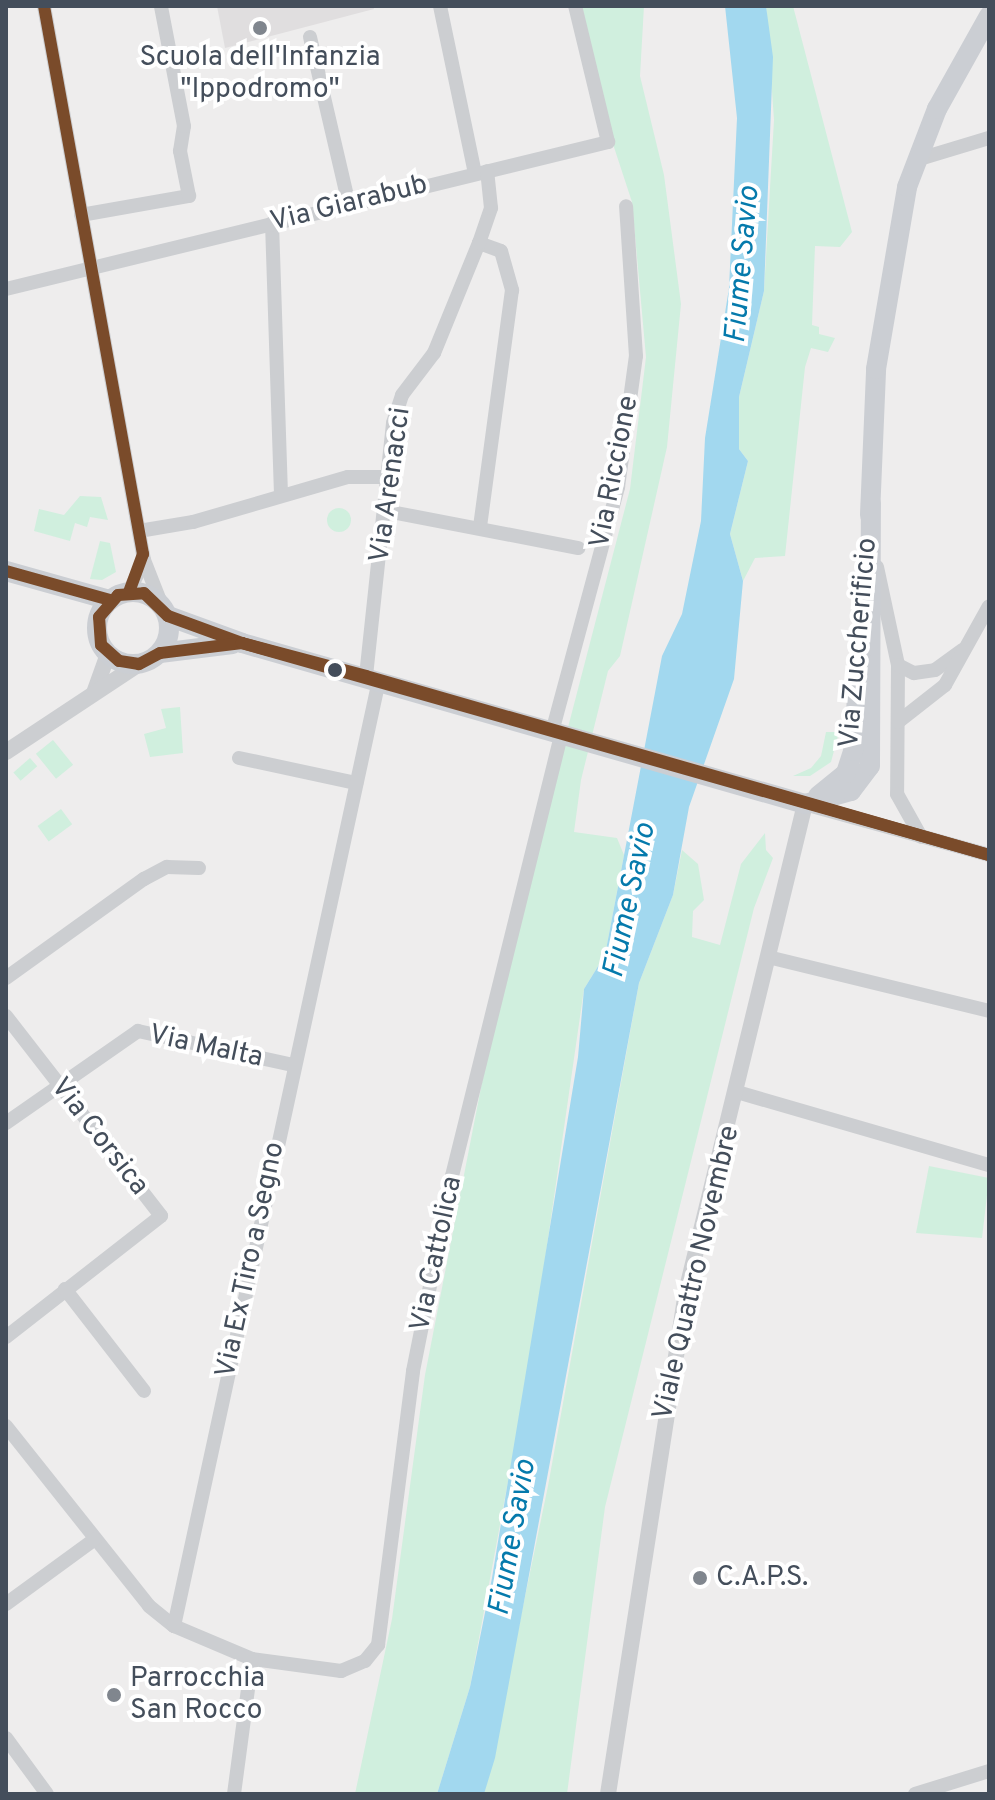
<!DOCTYPE html>
<style>
body{margin:0}
#map{position:relative;width:995px;height:1800px;overflow:hidden;background:#eeeded;font-family:Overpass,sans-serif}
div>[style]{position:absolute}
.education>*{inset:0;background:#e0dedf}
.green>*{inset:0;background:#d0efde;transform-origin:0 0}
.round{border-radius:50%}
.water>*{inset:0;background:#a2d8ef}
.minor>*{height:14px;margin:-7px;padding:0 7px;transform-origin:7px;border-radius:7px;background:#ccced1}
.tertiary>*{height:16px;margin:-8px;padding:0 8px;transform-origin:8px;border-radius:8px;background:#ccced1}
.secondary>*{height:20px;margin:-10px;padding:0 10px;transform-origin:10px;border-radius:10px;background:#cbced3}
.secondary>.ring{margin:-10px;padding:0;box-sizing:content-box;background:none;border:20px solid #cbced3;border-radius:50%}
.bus-1>*{height:12px;margin:-6px;padding:0 6px;transform-origin:6px;border-radius:6px;background:#7a4b2a}
.dots>*{width:22px;height:22px;translate:-50% -50%;box-sizing:border-box;border:4px solid #fff;border-radius:50%}
span{translate:-50% -50%;white-space:nowrap;text-align:center;line-height:1.15;-webkit-text-stroke:8px #fff;paint-order:stroke}
.poi-label{font-size:28px;color:#444e5b}
.left{translate:0 -50%;text-align:left}
.street-label{font-size:28px;color:#444e5b}
.water-label{font-size:30px;color:#057aac;font-style:italic}
.frame{position:absolute;inset:0;border:8px solid #444e5b;pointer-events:none}
</style>
<div id="map">
<div class="education">
<div style="clip-path:polygon(217px 6px,373px 6px,374px 9px,225px 48px)"></div>
</div>
<div class="green">
<div style="clip-path:polygon(582px 6px,644px 6px,640px 76px,664px 175px,681px 304px,667px 447px,620px 656px,608px 671px,581px 780px,574px 832px,617px 838px,624px 855px,605px 955px,584px 989px,531px 1357px,470px 1687px,437px 1794px,355px 1794px,392px 1619px,425px 1375px,501px 985px,630px 489px,646px 357px,632px 202px,610px 135px)"></div>
<div style="clip-path:polygon(766px 6px,793px 6px,852px 232px,840px 247px,815px 246px,812px 325px,819px 327px,819px 334px,835px 338px,828px 352px,811px 348px,805px 367px,785px 556px,755px 558px,743px 581px,730px 534px,748px 461px,739px 449px,739px 397px,764px 291px,774px 120px)"></div>
<div style="clip-path:polygon(80px 496px,101px 497px,108px 520px,90px 517px,87px 527px,75px 523px,70px 541px,34px 531px,39px 509px,64px 515px)"></div>
<div class="round" style="left:327px;top:508px;width:24px;height:24px"></div>
<div style="clip-path:polygon(100px 541px,110px 543px,116px 572px,102px 580px,90px 579px)"></div>
<div style="clip-path:polygon(180px 707px,183px 753px,150px 757px,144px 734px,166px 728px,161px 709px)"></div>
<div style="clip-path:polygon(826px 732px,839px 732px,831px 762px,810px 776px,793px 776px,811px 768px,821px 756px)"></div>
<div style="left:53px;top:740px;width:32px;height:22px;rotate:51deg"></div>
<div style="left:30px;top:758px;width:11px;height:22px;rotate:49deg"></div>
<div style="left:61px;top:809px;width:19px;height:29px;rotate:54deg"></div>
<div style="clip-path:polygon(765px 833px,766px 850px,773px 858px,754px 908px,605px 1507px,567px 1794px,484px 1794px,548px 1486px,639px 983px,673px 895px,682px 850px,698px 864px,704px 900px,693px 911px,692px 937px,720px 945px,741px 864px)"></div>
<div style="clip-path:polygon(929px 1166px,989px 1178px,982px 1238px,916px 1233px)"></div>
</div>
<div class="water">
<div style="clip-path:polygon(725px 6px,766px 6px,773px 57px,764px 291px,739px 397px,739px 449px,748px 461px,730px 534px,743px 581px,734px 679px,689px 807px,673px 895px,639px 983px,495px 1758px,484px 1794px,437px 1794px,470px 1687px,492px 1578px,578px 1057px,584px 989px,605px 955px,662px 656px,682px 614px,701px 521px,705px 438px,729px 288px,737px 118px)"></div>
</div>
<div class="minor">
<div style="left:44px;top:6px;width:563px;rotate:79.77deg"></div>
<div style="left:144px;top:560px;width:49px;rotate:68.6deg"></div>
<div style="left:440px;top:6px;width:171px;rotate:78.2deg"></div>
<div style="left:310px;top:37px;width:171px;rotate:76.9deg"></div>
<div style="left:916px;top:160px;width:76px;rotate:-16.8deg"></div>
<div style="left:81px;top:215px;width:110px;rotate:-10deg"></div>
<div style="left:189px;top:196px;width:46px;rotate:-101.3deg"></div>
<div style="left:180px;top:151px;width:25px;rotate:-81deg"></div>
<div style="left:184px;top:126px;width:122px;rotate:-100.9deg"></div>
<div style="left:272px;top:223px;width:272px;rotate:88.1deg"></div>
<div style="left:479px;top:243px;width:23px;rotate:20deg"></div>
<div style="left:501px;top:251px;width:41px;rotate:74.2deg"></div>
<div style="left:512px;top:290px;width:239px;rotate:97.7deg"></div>
<div style="left:6px;top:289px;width:620px;rotate:-13.72deg"></div>
<div style="left:608px;top:142px;width:140px;rotate:-103.6deg"></div>
<div style="left:386px;top:511px;width:196px;rotate:10.9deg"></div>
<div style="left:139px;top:531px;width:55px;rotate:-9.5deg"></div>
<div style="left:193px;top:522px;width:161px;rotate:-16.2deg"></div>
<div style="left:348px;top:477px;width:41px"></div>
<div style="left:877px;top:567px;width:100px;rotate:77.9deg"></div>
<div style="left:898px;top:665px;width:129px;rotate:90.4deg"></div>
<div style="left:897px;top:794px;width:49px;rotate:60.8deg"></div>
<div style="left:129px;top:592px;width:35px;rotate:-65deg"></div>
<div style="left:898px;top:665px;width:18px;rotate:27deg"></div>
<div style="left:914px;top:673px;width:21px;rotate:-8deg"></div>
<div style="left:935px;top:670px;width:34px;rotate:-36deg"></div>
<div style="left:366px;top:676px;width:254px;rotate:-83.9deg"></div>
<div style="left:393px;top:423px;width:29px;rotate:-72deg"></div>
<div style="left:402px;top:395px;width:53px;rotate:-52.7deg"></div>
<div style="left:434px;top:353px;width:119px;rotate:-67.8deg"></div>
<div style="left:479px;top:243px;width:37px;rotate:-71deg"></div>
<div style="left:491px;top:208px;width:37px;rotate:-96deg"></div>
<div style="left:898px;top:722px;width:60px;rotate:-38.2deg"></div>
<div style="left:945px;top:685px;width:90px;rotate:-60.9deg"></div>
<div style="left:552px;top:732px;width:254px;rotate:-74.9deg"></div>
<div style="left:618px;top:487px;width:132px;rotate:-82.2deg"></div>
<div style="left:636px;top:356px;width:150px;rotate:-93.8deg"></div>
<div style="left:239px;top:758px;width:120px;rotate:12.1deg"></div>
<div style="left:808px;top:805px;width:188px;rotate:15.4deg"></div>
<div style="left:768px;top:957px;width:228px;rotate:13.7deg"></div>
<div style="left:6px;top:978px;width:170px;rotate:-35.7deg"></div>
<div style="left:144px;top:879px;width:26px;rotate:-28deg"></div>
<div style="left:167px;top:867px;width:32px;rotate:2deg"></div>
<div style="left:6px;top:1016px;width:253px;rotate:52.2deg"></div>
<div style="left:161px;top:1216px;width:197px;rotate:142deg"></div>
<div style="left:737px;top:1092px;width:262px;rotate:16.2deg"></div>
<div style="left:6px;top:1123px;width:161px;rotate:-34.9deg"></div>
<div style="left:138px;top:1031px;width:158px;rotate:12.4deg"></div>
<div style="left:65px;top:1289px;width:129px;rotate:52.2deg"></div>
<div style="left:6px;top:1426px;width:230px;rotate:51.5deg"></div>
<div style="left:149px;top:1606px;width:32px;rotate:39deg"></div>
<div style="left:6px;top:1604px;width:110px;rotate:-36.1deg"></div>
<div style="left:252px;top:1659px;width:90px;rotate:7.7deg"></div>
<div style="left:341px;top:1671px;width:26px;rotate:-23deg"></div>
<div style="left:365px;top:1661px;width:21px;rotate:-51deg"></div>
<div style="left:378px;top:1645px;width:276px;rotate:-82.7deg"></div>
<div style="left:413px;top:1371px;width:199px;rotate:-78.7deg"></div>
<div style="left:452px;top:1176px;width:454px;rotate:-76.1deg"></div>
<div style="left:6px;top:1738px;width:69px;rotate:53.8deg"></div>
<div style="left:234px;top:1794px;width:136px;rotate:-82.4deg"></div>
<div style="left:252px;top:1659px;width:85px;rotate:-157.1deg"></div>
<div style="left:174px;top:1626px;width:968px;rotate:-77.77deg"></div>
<div style="left:915px;top:1794px;width:77px;rotate:-17.3deg"></div>
</div>
<div class="tertiary">
<div style="left:94px;top:693px;width:41px;rotate:-70.3deg"></div>
<div style="left:6px;top:752px;width:159px;rotate:-33.5deg"></div>
<div style="left:608px;top:1794px;width:508px;rotate:-81.17deg"></div>
<div style="left:686px;top:1292px;width:502px;rotate:-76.3deg"></div>
</div>
<div class="secondary">
<div style="left:870px;top:515px;width:146px;rotate:-87.6deg"></div>
<div style="left:876px;top:369px;width:185px;rotate:-80.3deg"></div>
<div style="left:907px;top:187px;width:84px;rotate:-69deg"></div>
<div style="left:937px;top:109px;width:107px;rotate:-60.8deg"></div>
<div style="left:6px;top:571px;width:108px;rotate:15.6deg"></div>
<div class="ring" style="left:97px;top:592px;width:52px;height:52px"></div>
<div style="left:168px;top:616px;width:79px;rotate:20deg"></div>
<div style="left:242px;top:643px;width:586px;rotate:15.96deg"></div>
<div style="left:805px;top:804px;width:48px;rotate:-15.8deg"></div>
<div style="left:851px;top:791px;width:31px;rotate:-53deg"></div>
<div style="left:870px;top:766px;width:263px;rotate:-89.8deg"></div>
<div style="left:160px;top:653px;width:73px;rotate:-7.1deg"></div>
<div style="left:818px;top:796px;width:36px;rotate:-39deg"></div>
<div style="left:846px;top:773px;width:23px;rotate:-72deg"></div>
<div style="left:853px;top:751px;width:121px;rotate:-85.7deg"></div>
</div>
<div class="bus-1">
<div style="left:44px;top:6px;width:557px;rotate:79.76deg"></div>
<div style="left:143px;top:554px;width:40px;rotate:110.2deg"></div>
<div style="left:6px;top:571px;width:108px;rotate:15.6deg"></div>
<div style="left:144px;top:593px;width:33px;rotate:44deg"></div>
<div style="left:168px;top:616px;width:79px;rotate:20deg"></div>
<div style="left:242px;top:643px;width:83px;rotate:173deg"></div>
<div style="left:160px;top:653px;width:24px;rotate:152deg"></div>
<div style="left:139px;top:664px;width:20px;rotate:-171deg"></div>
<div style="left:119px;top:661px;width:24px;rotate:-138deg"></div>
<div style="left:101px;top:645px;width:28px;rotate:-94deg"></div>
<div style="left:99px;top:617px;width:29px;rotate:-49deg"></div>
<div style="left:118px;top:595px;width:26px;rotate:-4deg"></div>
<div style="left:242px;top:643px;width:128px;rotate:14.9deg"></div>
<div style="left:366px;top:676px;width:648px;rotate:16.03deg"></div>
<div style="left:989px;top:855px;width:777px;rotate:-164.16deg"></div>
</div>
<div class="dots">
<div style="left:260px;top:28px;background:#80868e"></div>
<div style="left:335px;top:670px;background:#444e5b"></div>
<div style="left:700px;top:1578px;background:#80868e"></div>
<div style="left:114px;top:1695px;background:#80868e"></div>
</div>
<div class="poi-label">
<span style="left:260px;top:74px">Scuola dell'Infanzia<br>"Ippodromo"</span>
<span class="left" style="left:716px;top:1578px">C.A.P.S.</span>
<span class="left" style="left:130px;top:1695px">Parrocchia<br>San Rocco</span>
</div>
<div class="street-label">
<span style="left:349px;top:204px;rotate:-14deg">Via Giarabub</span>
<span style="left:615px;top:472px;rotate:-79deg">Via Riccione</span>
<span style="left:391px;top:485px;rotate:-82deg">Via Arenacci</span>
<span style="left:859px;top:643px;rotate:-85deg">Via Zuccherificio</span>
<span style="left:206px;top:1047px;rotate:12deg">Via Malta</span>
<span style="left:99px;top:1137px;rotate:52deg">Via Corsica</span>
<span style="left:437px;top:1254px;rotate:-78deg">Via Cattolica</span>
<span style="left:251px;top:1260px;rotate:-78deg">Via Ex Tiro a Segno</span>
<span style="left:697px;top:1273px;rotate:-77deg">Viale Quattro Novembre</span>
</div>
<div class="water-label">
<span style="left:744px;top:265px;rotate:-85deg">Fiume Savio</span>
<span style="left:631px;top:901px;rotate:-78deg">Fiume Savio</span>
<span style="left:514px;top:1538px;rotate:-80deg">Fiume Savio</span>
</div>
<div class="frame"></div>
</div>
